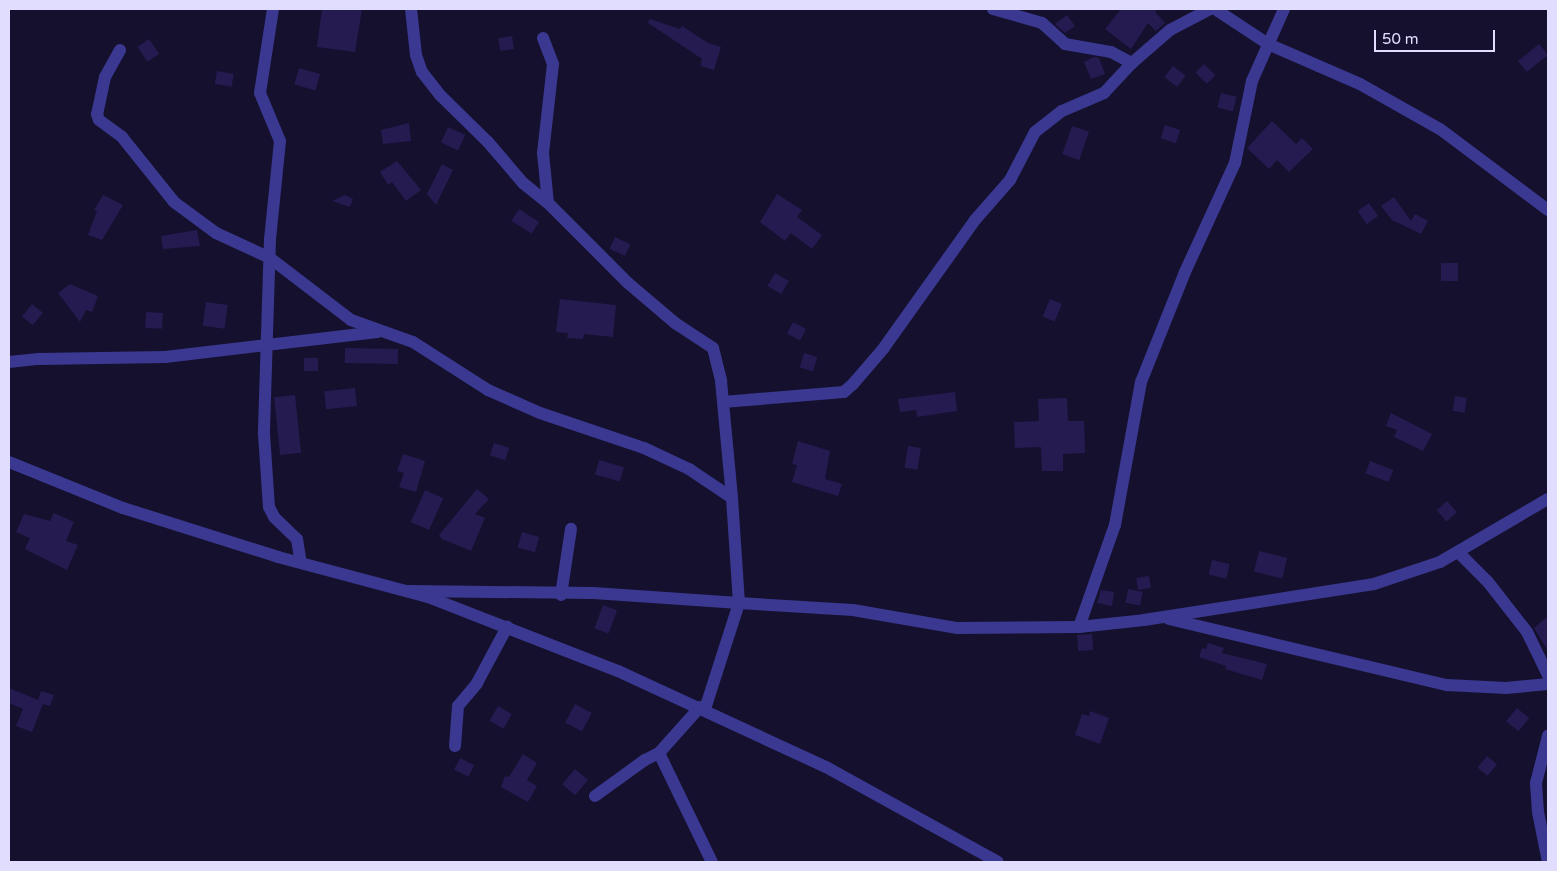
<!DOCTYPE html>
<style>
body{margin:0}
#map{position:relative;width:1557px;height:871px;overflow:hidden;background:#15102e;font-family:"Varela Round",sans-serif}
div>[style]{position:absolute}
.building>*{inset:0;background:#251b50;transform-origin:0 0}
.street>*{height:12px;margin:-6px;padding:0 6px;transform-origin:6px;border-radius:6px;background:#3a3890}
span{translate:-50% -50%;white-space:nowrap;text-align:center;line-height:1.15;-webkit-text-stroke:4px #15102e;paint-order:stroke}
.frame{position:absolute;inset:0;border:10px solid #e0ddff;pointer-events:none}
.scale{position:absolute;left:1374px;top:30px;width:121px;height:22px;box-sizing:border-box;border:2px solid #e0ddff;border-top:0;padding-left:6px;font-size:15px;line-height:18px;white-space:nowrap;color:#e0ddff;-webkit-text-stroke:4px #15102e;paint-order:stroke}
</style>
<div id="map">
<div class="building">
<div style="clip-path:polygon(322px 9px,362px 9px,355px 52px,317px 47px)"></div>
<div style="clip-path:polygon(1121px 9px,1157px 9px,1155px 12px,1165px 23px,1156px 31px,1148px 23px,1131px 49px,1105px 29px)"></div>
<div style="clip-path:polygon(1067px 15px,1075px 26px,1065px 33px,1055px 24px)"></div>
<div style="clip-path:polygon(650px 19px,680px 29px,682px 26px,708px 43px,721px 47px,714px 70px,700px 66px,702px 59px,648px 23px)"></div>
<div style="left:512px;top:36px;width:13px;height:14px;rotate:81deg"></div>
<div style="left:149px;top:39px;width:18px;height:14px;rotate:56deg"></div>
<div style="left:1539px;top:44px;width:14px;height:27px;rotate:51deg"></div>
<div style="clip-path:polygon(1094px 57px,1099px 58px,1105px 74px,1091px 79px,1084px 62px)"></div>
<div style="left:1204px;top:64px;width:16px;height:12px;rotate:45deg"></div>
<div style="left:1173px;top:66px;width:16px;height:14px;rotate:38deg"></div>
<div style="left:299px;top:68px;width:22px;height:17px;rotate:16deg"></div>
<div style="left:217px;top:71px;width:17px;height:13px;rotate:10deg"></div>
<div style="left:1221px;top:93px;width:16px;height:15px;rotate:14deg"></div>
<div style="clip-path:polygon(1272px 121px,1296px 144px,1302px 138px,1313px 149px,1289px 172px,1277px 160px,1269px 169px,1247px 148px)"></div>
<div style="clip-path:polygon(409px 123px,411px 141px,383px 144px,381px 130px)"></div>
<div style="left:1165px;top:125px;width:16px;height:14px;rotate:18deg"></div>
<div style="left:1072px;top:126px;width:18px;height:30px;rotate:19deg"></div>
<div style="left:448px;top:127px;width:19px;height:17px;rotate:25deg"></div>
<div style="clip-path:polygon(397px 161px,421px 190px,406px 201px,392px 182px,388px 185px,380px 172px)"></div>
<div style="clip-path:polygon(442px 164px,453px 170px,436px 205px,427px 194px)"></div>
<div style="clip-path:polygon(777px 194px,802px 210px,797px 217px,822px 235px,812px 249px,791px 233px,785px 241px,760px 222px)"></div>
<div style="clip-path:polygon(103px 195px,123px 205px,102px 240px,88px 235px,97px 211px,94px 210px)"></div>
<div style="clip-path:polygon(345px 195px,353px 199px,350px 207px,332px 201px)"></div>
<div style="clip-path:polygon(1394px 197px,1411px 221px,1415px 214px,1428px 221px,1421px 234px,1392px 220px,1381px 206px)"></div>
<div style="left:1369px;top:203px;width:16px;height:14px;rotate:55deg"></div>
<div style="left:519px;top:209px;width:24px;height:14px;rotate:33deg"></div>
<div style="clip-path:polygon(197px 230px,200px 246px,163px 249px,161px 236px)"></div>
<div style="left:615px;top:237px;width:17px;height:13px;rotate:25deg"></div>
<div style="left:1441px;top:263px;width:17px;height:18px"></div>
<div style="left:775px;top:273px;width:16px;height:15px;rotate:30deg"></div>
<div style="clip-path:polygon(70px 284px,98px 296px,92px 312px,86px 310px,80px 322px,58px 293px)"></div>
<div style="clip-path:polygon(560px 299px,616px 305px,613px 337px,584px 334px,583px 339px,567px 338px,568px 333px,556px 332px)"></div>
<div style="left:1050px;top:299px;width:13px;height:19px;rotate:23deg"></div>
<div style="left:206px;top:302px;width:22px;height:24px;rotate:8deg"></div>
<div style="left:32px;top:304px;width:14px;height:16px;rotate:39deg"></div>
<div style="left:146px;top:312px;width:17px;height:16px;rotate:3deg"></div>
<div style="left:793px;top:322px;width:15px;height:13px;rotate:28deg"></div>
<div style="left:345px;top:348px;width:53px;height:15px;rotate:1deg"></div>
<div style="left:804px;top:353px;width:14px;height:15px;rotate:17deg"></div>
<div style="left:304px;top:358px;width:14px;height:13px"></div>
<div style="left:355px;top:388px;width:18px;height:31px;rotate:84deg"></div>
<div style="clip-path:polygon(955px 392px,957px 411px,917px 417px,916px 410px,900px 412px,898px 399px)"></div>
<div style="left:295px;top:395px;width:58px;height:21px;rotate:84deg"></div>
<div style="left:1455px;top:396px;width:12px;height:15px;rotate:9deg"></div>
<div style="clip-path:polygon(1067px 398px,1068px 421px,1084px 421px,1085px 453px,1063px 454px,1063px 471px,1042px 471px,1041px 447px,1015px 448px,1014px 422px,1039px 421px,1038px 399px)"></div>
<div style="clip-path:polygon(1391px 413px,1432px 434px,1423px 451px,1394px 437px,1397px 430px,1386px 426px)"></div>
<div style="clip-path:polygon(798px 441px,830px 451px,825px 479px,842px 484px,838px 496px,792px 482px,797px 465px,792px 464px)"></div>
<div style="left:494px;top:443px;width:16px;height:13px;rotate:18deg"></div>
<div style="left:908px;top:446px;width:13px;height:22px;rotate:9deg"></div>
<div style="clip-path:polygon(403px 454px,425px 461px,416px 492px,399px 487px,404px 473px,397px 471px)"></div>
<div style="left:599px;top:460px;width:26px;height:15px;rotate:16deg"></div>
<div style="left:1370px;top:461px;width:25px;height:13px;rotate:21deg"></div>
<div style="clip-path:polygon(477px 489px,489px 499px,475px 514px,485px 518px,471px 551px,442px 539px,439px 535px)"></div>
<div style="left:425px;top:490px;width:20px;height:35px;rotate:24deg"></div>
<div style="left:1447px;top:501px;width:15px;height:14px;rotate:48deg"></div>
<div style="clip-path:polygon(54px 513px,74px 522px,66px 541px,78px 545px,67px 570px,25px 549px,30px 538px,16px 532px,24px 514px,50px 521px)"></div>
<div style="left:522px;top:532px;width:18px;height:16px;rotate:16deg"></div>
<div style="left:1259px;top:551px;width:29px;height:21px;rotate:14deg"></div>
<div style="left:1212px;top:560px;width:18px;height:15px;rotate:13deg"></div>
<div style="left:1149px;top:576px;width:12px;height:13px;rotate:81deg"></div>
<div style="left:1128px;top:589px;width:15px;height:14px;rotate:11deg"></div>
<div style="clip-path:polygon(1101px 590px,1114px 592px,1112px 606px,1097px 603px)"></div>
<div style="left:603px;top:605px;width:15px;height:25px;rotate:20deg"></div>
<div style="clip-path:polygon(1548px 616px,1548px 651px,1534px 628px)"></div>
<div style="left:1092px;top:634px;width:16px;height:15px;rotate:86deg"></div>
<div style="clip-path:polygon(1208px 643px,1224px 648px,1222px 653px,1267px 664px,1262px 680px,1225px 669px,1226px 666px,1199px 657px,1202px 648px,1206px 649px)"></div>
<div style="clip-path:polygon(9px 688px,38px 700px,41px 691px,54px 695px,50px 706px,43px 704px,32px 732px,16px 726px,23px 709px,9px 703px)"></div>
<div style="left:575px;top:704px;width:19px;height:21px;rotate:28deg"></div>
<div style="left:498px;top:706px;width:16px;height:17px;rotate:30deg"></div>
<div style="left:1517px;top:708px;width:16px;height:17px;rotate:40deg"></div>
<div style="clip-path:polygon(1090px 711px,1109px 718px,1100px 744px,1075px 735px,1082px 714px,1089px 716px)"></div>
<div style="clip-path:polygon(523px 754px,537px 763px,527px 780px,537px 786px,528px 802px,501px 787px,505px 776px,509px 777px)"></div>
<div style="left:1487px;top:756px;width:13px;height:15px;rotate:39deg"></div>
<div style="left:460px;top:758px;width:16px;height:13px;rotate:27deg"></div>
<div style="left:575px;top:769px;width:17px;height:20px;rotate:40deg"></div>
</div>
<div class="street">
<div style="left:273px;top:9px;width:85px;rotate:98.8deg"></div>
<div style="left:260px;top:93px;width:52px;rotate:67.4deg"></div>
<div style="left:280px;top:141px;width:99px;rotate:95.8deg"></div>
<div style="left:270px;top:239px;width:195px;rotate:91.8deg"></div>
<div style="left:264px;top:434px;width:73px;rotate:86.1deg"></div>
<div style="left:269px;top:507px;width:11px;rotate:63deg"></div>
<div style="left:274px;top:517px;width:32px;rotate:44deg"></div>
<div style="left:297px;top:539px;width:24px;rotate:81deg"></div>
<div style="left:411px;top:9px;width:46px;rotate:83.8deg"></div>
<div style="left:416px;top:55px;width:18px;rotate:71deg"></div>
<div style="left:422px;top:72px;width:31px;rotate:52deg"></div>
<div style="left:441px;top:96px;width:66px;rotate:44.4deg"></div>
<div style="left:488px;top:142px;width:54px;rotate:49.5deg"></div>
<div style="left:523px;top:183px;width:32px;rotate:39deg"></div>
<div style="left:548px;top:203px;width:113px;rotate:45deg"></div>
<div style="left:628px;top:283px;width:62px;rotate:40.4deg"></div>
<div style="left:675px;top:323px;width:45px;rotate:33.3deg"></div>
<div style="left:713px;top:348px;width:34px;rotate:76deg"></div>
<div style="left:721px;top:381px;width:118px;rotate:84.6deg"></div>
<div style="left:993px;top:9px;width:51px;rotate:15.9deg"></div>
<div style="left:1042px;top:23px;width:31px;rotate:42deg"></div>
<div style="left:1065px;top:44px;width:47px;rotate:9.9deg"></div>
<div style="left:1111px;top:52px;width:24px;rotate:28deg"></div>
<div style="left:1132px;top:63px;width:50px;rotate:-41deg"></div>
<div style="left:1170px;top:30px;width:45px;rotate:-27.7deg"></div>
<div style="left:1215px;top:9px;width:64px;rotate:33.4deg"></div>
<div style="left:1268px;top:44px;width:100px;rotate:23.5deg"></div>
<div style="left:1360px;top:84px;width:92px;rotate:29.4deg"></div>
<div style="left:1440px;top:129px;width:135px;rotate:36.9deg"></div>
<div style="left:543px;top:38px;width:28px;rotate:69deg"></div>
<div style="left:553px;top:64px;width:90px;rotate:96.4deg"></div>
<div style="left:543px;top:153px;width:50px;rotate:84.3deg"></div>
<div style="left:120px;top:50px;width:31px;rotate:119deg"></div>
<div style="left:105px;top:77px;width:38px;rotate:102deg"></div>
<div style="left:97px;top:114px;width:6px;rotate:72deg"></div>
<div style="left:99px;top:120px;width:29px;rotate:36deg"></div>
<div style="left:122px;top:137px;width:83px;rotate:51.3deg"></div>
<div style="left:174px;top:202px;width:52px;rotate:36.4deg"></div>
<div style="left:216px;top:233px;width:60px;rotate:24.8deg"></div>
<div style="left:270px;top:258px;width:102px;rotate:37.4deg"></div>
<div style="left:351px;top:320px;width:66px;rotate:19.5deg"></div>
<div style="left:413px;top:342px;width:89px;rotate:32.6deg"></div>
<div style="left:488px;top:390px;width:57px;rotate:23.9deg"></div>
<div style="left:540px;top:413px;width:110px;rotate:18.6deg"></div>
<div style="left:644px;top:448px;width:50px;rotate:25deg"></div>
<div style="left:689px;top:469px;width:52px;rotate:34deg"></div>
<div style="left:732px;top:498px;width:105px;rotate:86.2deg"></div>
<div style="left:739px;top:603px;width:146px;rotate:-176.1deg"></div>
<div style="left:593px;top:593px;width:183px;rotate:-179.4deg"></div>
<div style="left:9px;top:362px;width:30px;rotate:-6deg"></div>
<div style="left:39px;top:359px;width:126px;rotate:-0.9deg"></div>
<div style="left:165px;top:357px;width:214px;rotate:-6.7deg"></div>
<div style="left:723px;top:402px;width:121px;rotate:-4.7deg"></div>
<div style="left:844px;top:392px;width:12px;rotate:-42deg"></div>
<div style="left:853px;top:384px;width:46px;rotate:-49.4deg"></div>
<div style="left:883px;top:349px;width:158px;rotate:-54.5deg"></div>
<div style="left:975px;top:220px;width:53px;rotate:-48.8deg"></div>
<div style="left:1010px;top:180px;width:54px;rotate:-62.5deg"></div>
<div style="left:1035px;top:132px;width:34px;rotate:-38deg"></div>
<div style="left:1062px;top:111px;width:46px;rotate:-23.2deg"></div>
<div style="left:1104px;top:93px;width:41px;rotate:-47deg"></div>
<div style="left:9px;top:462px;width:123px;rotate:22deg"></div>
<div style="left:123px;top:508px;width:163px;rotate:17.5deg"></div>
<div style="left:278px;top:557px;width:155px;rotate:14.9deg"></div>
<div style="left:428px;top:597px;width:204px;rotate:21.3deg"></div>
<div style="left:618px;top:671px;width:229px;rotate:24.8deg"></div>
<div style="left:826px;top:767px;width:196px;rotate:28.9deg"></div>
<div style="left:1458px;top:552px;width:42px;rotate:45deg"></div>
<div style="left:1488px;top:582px;width:63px;rotate:52deg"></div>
<div style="left:1527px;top:632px;width:48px;rotate:64deg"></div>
<div style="left:561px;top:595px;width:67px;rotate:-81.4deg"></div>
<div style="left:1169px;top:619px;width:286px;rotate:13.4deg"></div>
<div style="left:1447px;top:685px;width:59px;rotate:2.9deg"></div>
<div style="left:1506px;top:688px;width:42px;rotate:-5.4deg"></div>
<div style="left:1079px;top:627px;width:108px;rotate:-70.6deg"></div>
<div style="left:1115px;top:525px;width:145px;rotate:-79.7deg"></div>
<div style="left:1141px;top:382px;width:118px;rotate:-68.2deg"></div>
<div style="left:1185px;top:272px;width:120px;rotate:-65.4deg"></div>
<div style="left:1235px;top:163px;width:84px;rotate:-78.3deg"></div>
<div style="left:1252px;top:81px;width:79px;rotate:-66deg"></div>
<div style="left:700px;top:707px;width:62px;rotate:131.7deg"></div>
<div style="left:659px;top:753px;width:121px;rotate:64.1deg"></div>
<div style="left:705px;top:709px;width:111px;rotate:-72.2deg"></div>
<div style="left:739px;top:603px;width:114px;rotate:3.5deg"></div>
<div style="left:853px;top:610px;width:106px;rotate:9.8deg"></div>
<div style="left:957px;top:628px;width:122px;rotate:-0.5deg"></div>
<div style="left:1079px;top:627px;width:65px;rotate:-6.1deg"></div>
<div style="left:1144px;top:620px;width:233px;rotate:-8.9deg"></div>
<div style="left:1374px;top:584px;width:70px;rotate:-18.4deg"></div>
<div style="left:1440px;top:562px;width:125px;rotate:-30.3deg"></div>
<div style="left:455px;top:746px;width:40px;rotate:-85.7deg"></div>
<div style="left:458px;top:706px;width:30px;rotate:-50deg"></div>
<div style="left:477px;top:683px;width:64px;rotate:-61.8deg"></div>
<div style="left:595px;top:796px;width:62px;rotate:-35.8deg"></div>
<div style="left:645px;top:760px;width:16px;rotate:-27deg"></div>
<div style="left:1548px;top:862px;width:51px;rotate:-101.3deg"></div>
<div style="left:1538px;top:812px;width:29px;rotate:-94deg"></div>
<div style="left:1536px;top:783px;width:49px;rotate:-75.7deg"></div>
</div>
<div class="frame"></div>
<div class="scale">50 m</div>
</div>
